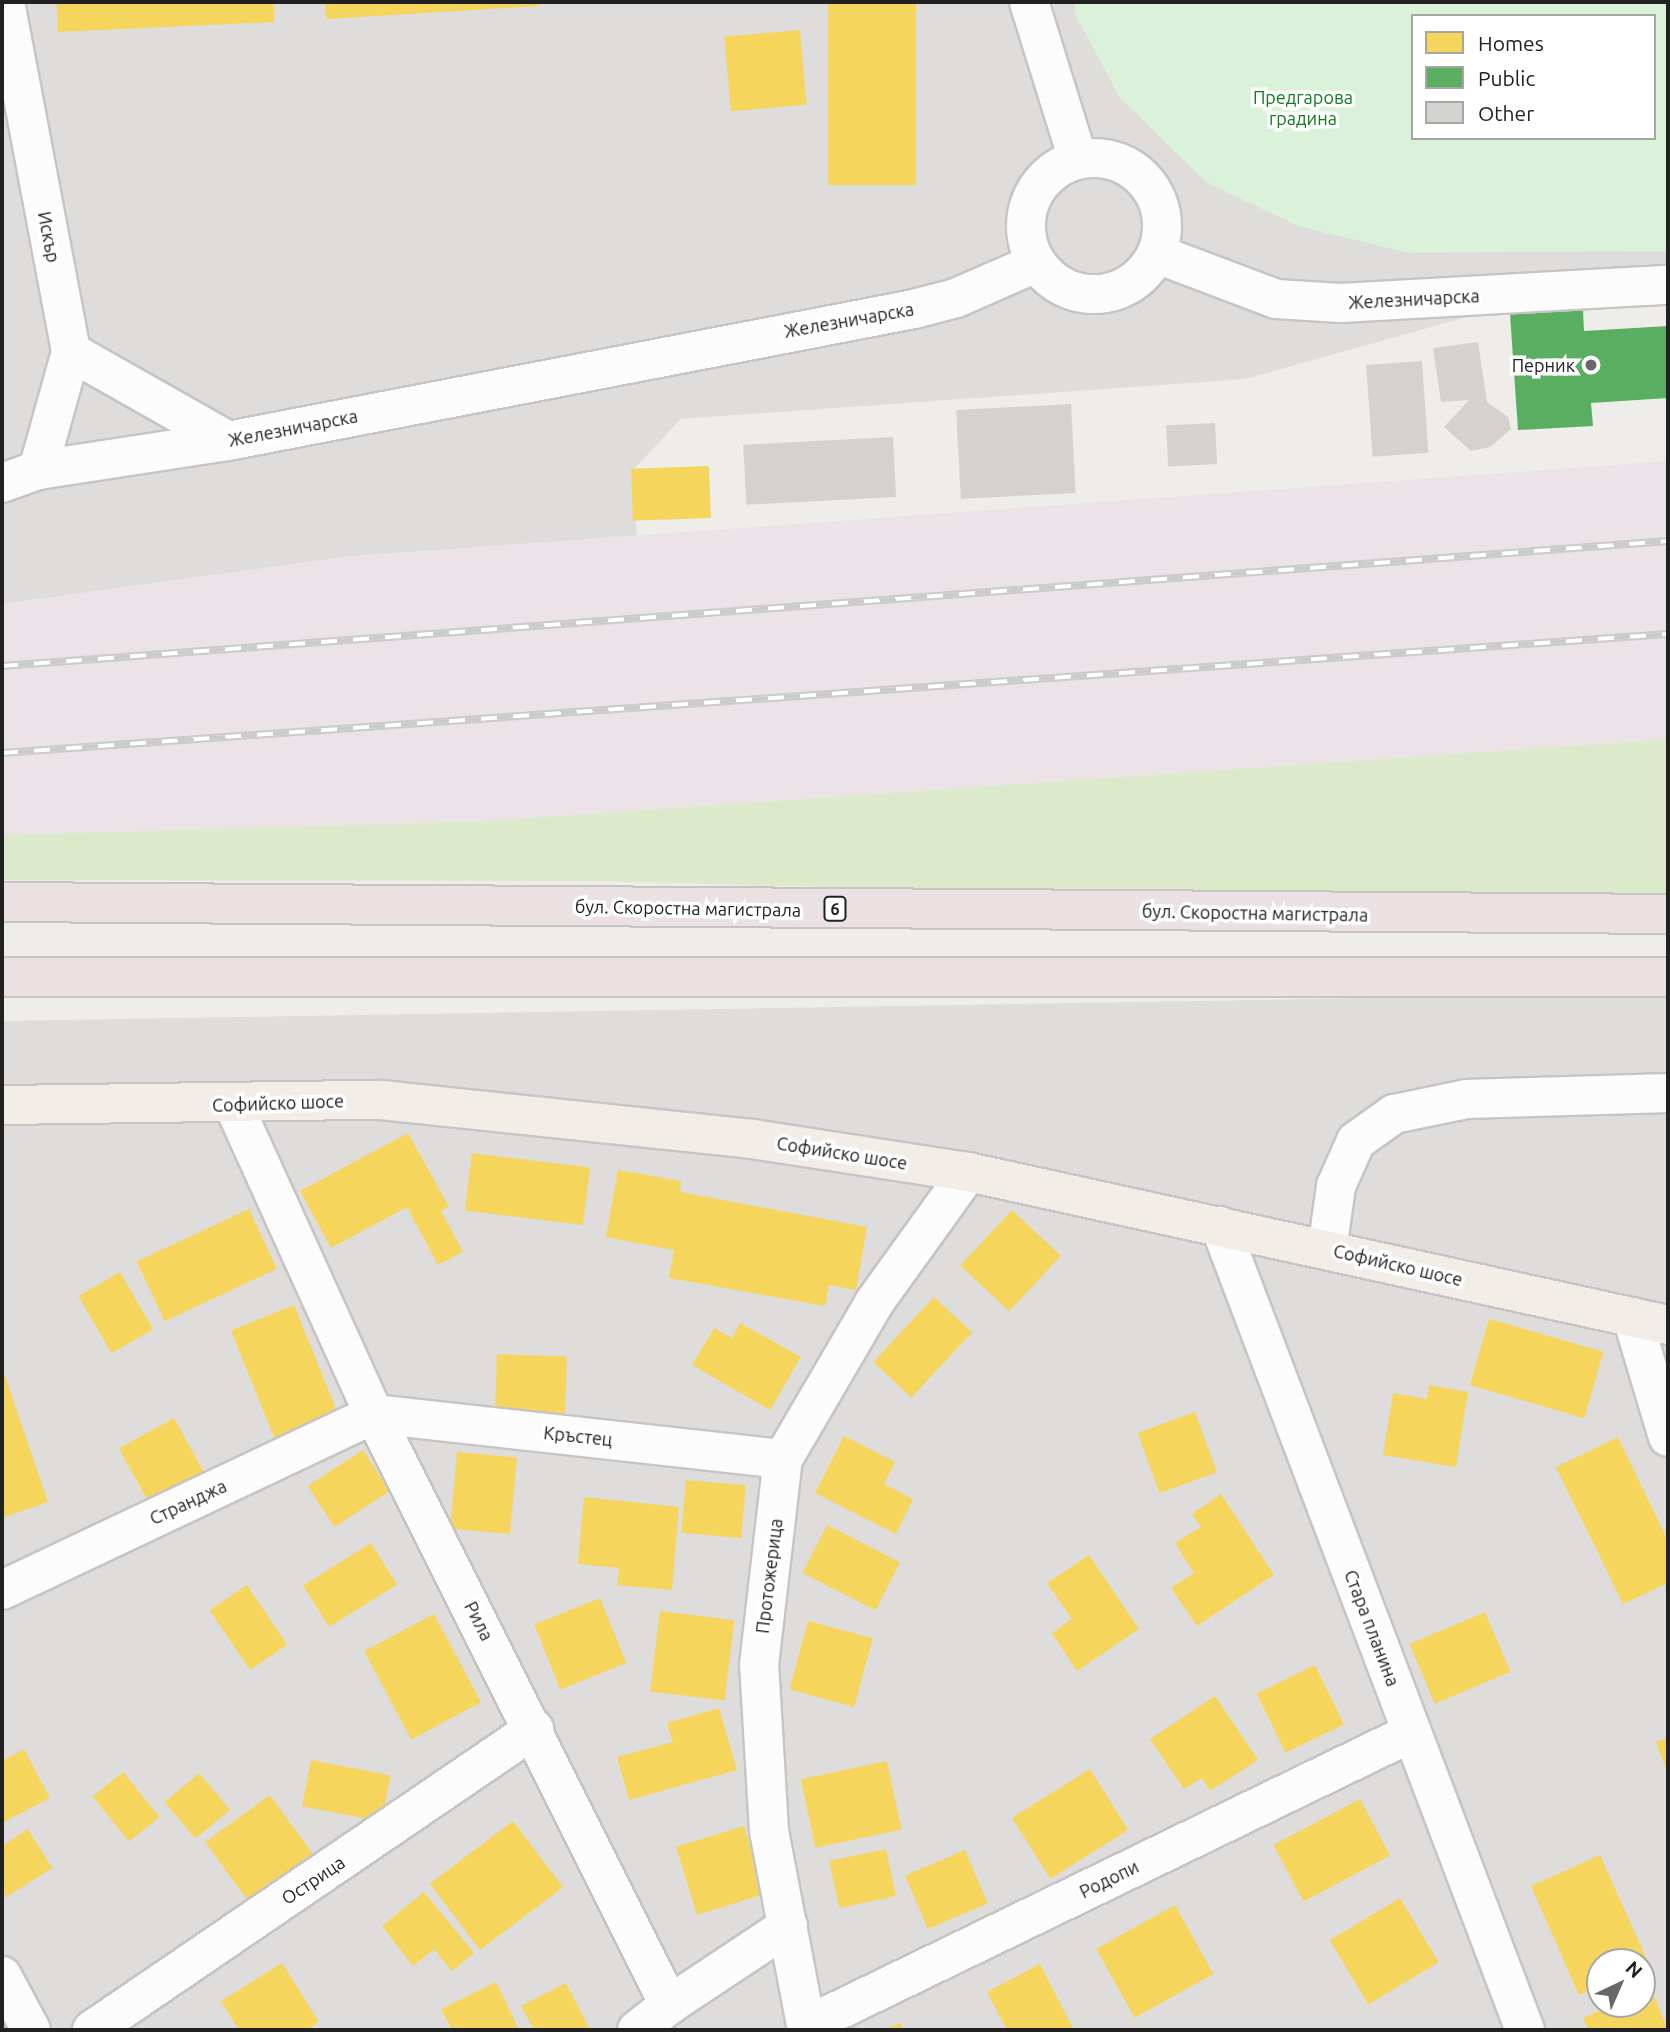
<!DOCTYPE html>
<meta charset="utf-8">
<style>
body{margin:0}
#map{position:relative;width:1670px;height:2032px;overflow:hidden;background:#efedea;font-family:Ubuntu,sans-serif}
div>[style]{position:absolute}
.residential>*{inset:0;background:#dedddb}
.industrial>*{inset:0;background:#ece3e8}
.grass>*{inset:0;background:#dceacb}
.park>*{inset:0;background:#daf2da}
.homes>*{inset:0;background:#f6d55c;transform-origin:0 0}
.public>*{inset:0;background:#5aae61}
.building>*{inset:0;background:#d4d2cf;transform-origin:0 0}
.roads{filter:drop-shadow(2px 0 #c6c5c4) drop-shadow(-2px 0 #c6c5c4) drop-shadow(0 2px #c6c5c4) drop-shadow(0 -2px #c6c5c4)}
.minor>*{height:38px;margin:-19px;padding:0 19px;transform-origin:19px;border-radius:19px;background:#fdfcfc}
.minor>.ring{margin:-19px;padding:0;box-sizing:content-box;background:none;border:38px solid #fdfcfc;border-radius:50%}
.major>*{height:38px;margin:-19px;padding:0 19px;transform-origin:19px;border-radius:19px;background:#f2ede7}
.highway>*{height:38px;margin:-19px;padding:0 19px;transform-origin:19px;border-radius:19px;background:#ebe1e2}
.rail>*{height:8px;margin-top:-4px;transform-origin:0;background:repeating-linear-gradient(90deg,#fff 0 16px,#cbcbcb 0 32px);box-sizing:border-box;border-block:2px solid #cbcbcb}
.dots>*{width:19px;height:19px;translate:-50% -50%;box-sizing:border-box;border:4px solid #fff;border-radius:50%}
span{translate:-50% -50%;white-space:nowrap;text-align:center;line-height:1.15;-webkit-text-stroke:7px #fff;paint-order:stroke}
.shield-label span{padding:2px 5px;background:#fff;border:2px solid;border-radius:5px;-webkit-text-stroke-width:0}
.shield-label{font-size:16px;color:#212121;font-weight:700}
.park-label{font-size:18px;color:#127b1c}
.street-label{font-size:18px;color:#212121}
.poi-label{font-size:18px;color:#212121}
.right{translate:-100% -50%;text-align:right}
.frame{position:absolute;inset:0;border:4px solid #212121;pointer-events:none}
.legend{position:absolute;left:1411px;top:14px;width:245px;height:126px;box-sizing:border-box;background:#fff;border:2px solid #a6a6a6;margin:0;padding:9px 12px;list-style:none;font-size:21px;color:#212121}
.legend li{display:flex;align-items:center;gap:14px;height:35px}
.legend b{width:35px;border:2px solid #a6a6a6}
.north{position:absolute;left:1586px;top:1948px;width:70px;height:70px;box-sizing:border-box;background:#fff;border:2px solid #a6a6a6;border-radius:50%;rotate:44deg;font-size:19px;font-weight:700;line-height:28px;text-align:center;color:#212121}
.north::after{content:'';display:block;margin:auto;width:24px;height:32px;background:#696867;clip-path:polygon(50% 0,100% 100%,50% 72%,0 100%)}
</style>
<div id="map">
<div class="residential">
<div style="clip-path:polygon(evenodd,2px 2px,1668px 2px,1668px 300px,1499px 308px,1245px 379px,681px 419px,632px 471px,637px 538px,353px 556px,2px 604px,2px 2px,1413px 16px,1654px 16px,1654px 138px,1413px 138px,1413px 16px)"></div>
<div style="clip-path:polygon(evenodd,1668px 993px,1668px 2030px,2px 2030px,2px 1021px,1668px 993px,1600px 1962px,1642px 1962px,1642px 2004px,1600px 2004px,1600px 1962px)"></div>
</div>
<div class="industrial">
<div style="clip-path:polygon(1668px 461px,1668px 739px,483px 821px,2px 835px,2px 604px,353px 556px)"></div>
</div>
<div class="grass">
<div style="clip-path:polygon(1668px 739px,1668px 895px,1190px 896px,587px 881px,2px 880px,2px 835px,483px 821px)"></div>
</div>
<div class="park">
<div style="clip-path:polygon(evenodd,1075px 2px,1668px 2px,1668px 251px,1409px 253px,1298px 226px,1206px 182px,1120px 98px,1075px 14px,1075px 2px,1413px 16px,1654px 16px,1654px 138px,1413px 138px,1413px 16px)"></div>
</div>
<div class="homes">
<div style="clip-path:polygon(57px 2px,274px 2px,274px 22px,58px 32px)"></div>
<div style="clip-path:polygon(325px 2px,539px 2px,539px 6px,326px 19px)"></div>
<div style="left:828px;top:2px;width:88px;height:183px"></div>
<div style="left:800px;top:30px;width:75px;height:76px;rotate:85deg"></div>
<div style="left:709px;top:466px;width:52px;height:78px;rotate:88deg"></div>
<div style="clip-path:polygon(408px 1133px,449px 1207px,441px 1211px,463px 1252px,438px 1265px,407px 1207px,331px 1248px,300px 1191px)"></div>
<div style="left:472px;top:1153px;width:119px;height:58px;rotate:7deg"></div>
<div style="clip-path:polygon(618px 1170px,681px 1181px,680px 1192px,867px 1227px,856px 1290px,829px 1285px,825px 1306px,669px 1278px,674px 1250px,606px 1237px)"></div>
<div style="left:249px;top:1209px;width:66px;height:124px;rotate:65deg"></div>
<div style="left:1012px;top:1210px;width:67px;height:76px;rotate:43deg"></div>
<div style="left:120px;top:1272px;width:66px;height:48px;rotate:60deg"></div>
<div style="left:934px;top:1297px;width:52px;height:89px;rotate:43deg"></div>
<div style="left:294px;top:1305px;width:127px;height:68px;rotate:68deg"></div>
<div style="left:1489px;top:1319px;width:119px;height:69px;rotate:16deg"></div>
<div style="clip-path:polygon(740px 1323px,801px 1357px,770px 1410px,692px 1365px,714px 1328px,732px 1338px)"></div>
<div style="left:497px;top:1354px;width:70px;height:60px;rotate:2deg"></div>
<div style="clip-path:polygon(2px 1367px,48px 1502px,2px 1518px)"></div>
<div style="clip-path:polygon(1429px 1385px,1468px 1392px,1456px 1467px,1383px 1455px,1393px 1393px,1427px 1399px)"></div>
<div style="left:1195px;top:1412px;width:64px;height:61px;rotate:70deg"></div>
<div style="left:174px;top:1418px;width:73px;height:63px;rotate:61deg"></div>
<div style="clip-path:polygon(844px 1436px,895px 1462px,884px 1484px,913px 1499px,896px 1534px,815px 1493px)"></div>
<div style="clip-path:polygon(1618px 1437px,1668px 1541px,1668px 1583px,1623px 1604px,1556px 1467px)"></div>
<div style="left:363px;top:1450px;width:49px;height:66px;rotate:57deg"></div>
<div style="left:457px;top:1452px;width:60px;height:77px;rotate:5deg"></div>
<div style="left:686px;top:1480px;width:60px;height:53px;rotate:5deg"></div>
<div style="clip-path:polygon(1221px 1494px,1274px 1575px,1197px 1626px,1171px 1588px,1194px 1573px,1175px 1543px,1201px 1527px,1192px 1514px)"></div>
<div style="clip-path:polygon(584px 1497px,679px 1507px,672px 1590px,617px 1585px,619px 1568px,578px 1564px)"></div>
<div style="left:827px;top:1525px;width:82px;height:54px;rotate:27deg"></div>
<div style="left:371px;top:1543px;width:49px;height:80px;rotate:58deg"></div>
<div style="clip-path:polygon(1089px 1555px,1139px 1629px,1077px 1671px,1052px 1633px,1072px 1619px,1047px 1583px)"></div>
<div style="left:247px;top:1585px;width:72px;height:45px;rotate:56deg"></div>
<div style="left:600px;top:1598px;width:70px;height:71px;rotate:68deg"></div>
<div style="left:660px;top:1611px;width:75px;height:81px;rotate:7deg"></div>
<div style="left:1485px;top:1612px;width:65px;height:82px;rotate:67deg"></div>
<div style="left:434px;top:1614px;width:100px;height:79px;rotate:62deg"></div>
<div style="left:808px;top:1621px;width:67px;height:71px;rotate:15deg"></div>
<div style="left:1315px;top:1665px;width:66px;height:65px;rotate:64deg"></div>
<div style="clip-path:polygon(1215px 1696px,1258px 1760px,1210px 1791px,1202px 1778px,1184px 1789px,1150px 1739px)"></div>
<div style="clip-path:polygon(719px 1708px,737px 1770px,629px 1800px,617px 1757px,673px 1742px,667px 1723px)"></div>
<div style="clip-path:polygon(1668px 1738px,1668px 1774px,1656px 1742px)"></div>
<div style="clip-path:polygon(24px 1749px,50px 1798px,2px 1823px,2px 1761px)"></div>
<div style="left:311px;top:1760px;width:81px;height:47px;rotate:11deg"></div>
<div style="left:887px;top:1761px;width:70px;height:88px;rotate:78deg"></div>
<div style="left:1090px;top:1769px;width:72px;height:92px;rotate:58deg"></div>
<div style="left:123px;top:1772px;width:58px;height:39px;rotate:51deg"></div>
<div style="left:199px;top:1773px;width:48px;height:45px;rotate:50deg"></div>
<div style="left:270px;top:1795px;width:72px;height:80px;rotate:54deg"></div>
<div style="left:1360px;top:1799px;width:64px;height:98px;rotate:62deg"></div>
<div style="left:513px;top:1821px;width:83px;height:104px;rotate:53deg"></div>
<div style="left:744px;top:1826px;width:71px;height:71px;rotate:73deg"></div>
<div style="clip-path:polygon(28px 1829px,52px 1868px,5px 1898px,2px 1846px)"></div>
<div style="left:886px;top:1849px;width:48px;height:58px;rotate:78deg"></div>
<div style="left:965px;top:1850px;width:58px;height:65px;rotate:67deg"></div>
<div style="clip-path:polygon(1600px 1855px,1649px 1964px,1600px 1962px,1600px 1986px,1579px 1995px,1531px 1886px)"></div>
<div style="clip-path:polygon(424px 1892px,474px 1953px,452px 1971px,434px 1949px,413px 1966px,382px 1926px)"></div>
<div style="left:1400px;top:1898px;width:75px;height:82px;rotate:59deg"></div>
<div style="left:1175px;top:1905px;width:79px;height:90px;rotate:61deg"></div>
<div style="clip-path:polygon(282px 1963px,319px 2022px,307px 2030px,239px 2030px,221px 2001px)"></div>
<div style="clip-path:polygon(1040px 1964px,1074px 2030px,1007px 2030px,987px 1992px)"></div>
<div style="clip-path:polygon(496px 1982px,519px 2030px,452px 2030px,441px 2009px)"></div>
<div style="clip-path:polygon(566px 1983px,590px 2030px,534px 2030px,521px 2006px)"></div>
<div style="clip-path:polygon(1650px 1987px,1668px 2030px,1589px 2030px,1583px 2018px,1613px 2004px,1642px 2004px,1642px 1991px)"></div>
<div style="clip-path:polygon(901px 2023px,903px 2030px,882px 2030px)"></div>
</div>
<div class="public">
<div style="clip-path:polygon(1583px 310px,1584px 331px,1668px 326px,1668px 398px,1591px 403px,1593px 426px,1518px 430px,1510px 314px)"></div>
</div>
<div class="building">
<div style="clip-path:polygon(1478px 342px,1487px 402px,1508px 417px,1511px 429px,1490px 447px,1471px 451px,1444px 427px,1469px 400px,1441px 402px,1433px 348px)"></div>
<div style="left:1422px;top:361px;width:92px;height:56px;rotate:86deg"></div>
<div style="left:1071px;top:404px;width:89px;height:115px;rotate:87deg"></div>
<div style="left:1215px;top:423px;width:41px;height:49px;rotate:87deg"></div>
<div style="left:893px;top:437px;width:60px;height:150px;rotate:87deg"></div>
</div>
<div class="roads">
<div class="minor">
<div style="left:5px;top:2px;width:356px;rotate:79.3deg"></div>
<div style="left:71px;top:352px;width:123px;rotate:105.6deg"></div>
<div style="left:1029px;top:2px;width:164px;rotate:72.7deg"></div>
<div class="ring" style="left:1026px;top:158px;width:98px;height:98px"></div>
<div style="left:1157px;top:254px;width:127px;rotate:20.7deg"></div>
<div style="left:1276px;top:299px;width:65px;rotate:3.5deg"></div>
<div style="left:1341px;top:303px;width:327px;rotate:-3.2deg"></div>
<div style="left:71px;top:352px;width:180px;rotate:29.5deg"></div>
<div style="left:2px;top:483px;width:38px;rotate:-20deg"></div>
<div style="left:38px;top:470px;width:192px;rotate:-8.7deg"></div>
<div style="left:228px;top:441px;width:699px;rotate:-10.89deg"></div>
<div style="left:914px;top:309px;width:43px;rotate:-14.7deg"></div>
<div style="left:956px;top:298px;width:87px;rotate:-23.6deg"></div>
<div style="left:234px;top:1106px;width:338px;rotate:65.6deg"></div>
<div style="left:374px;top:1414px;width:661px;rotate:63.47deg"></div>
<div style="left:669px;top:2005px;width:143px;rotate:-33.6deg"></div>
<div style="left:1220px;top:1226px;width:860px;rotate:69.23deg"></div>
<div style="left:1327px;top:1250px;width:65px;rotate:-82deg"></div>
<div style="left:1336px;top:1186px;width:49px;rotate:-66deg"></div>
<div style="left:1356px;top:1141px;width:47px;rotate:-35.4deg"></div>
<div style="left:1394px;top:1114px;width:75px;rotate:-11.6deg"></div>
<div style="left:1467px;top:1099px;width:201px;rotate:-1.7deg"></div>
<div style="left:1632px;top:1317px;width:125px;rotate:73.3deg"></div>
<div style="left:2px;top:1590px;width:412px;rotate:-25.3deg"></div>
<div style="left:374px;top:1414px;width:411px;rotate:6.3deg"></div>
<div style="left:2px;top:1976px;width:61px;rotate:61.8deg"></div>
<div style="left:92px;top:2030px;width:535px;rotate:-34.25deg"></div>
<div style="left:637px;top:2030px;width:41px;rotate:-38deg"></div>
<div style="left:807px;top:2030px;width:203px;rotate:-100.8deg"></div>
<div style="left:769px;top:1831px;width:166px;rotate:-93.4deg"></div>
<div style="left:759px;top:1665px;width:207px;rotate:-83.4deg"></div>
<div style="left:783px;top:1459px;width:181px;rotate:-59.7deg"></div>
<div style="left:874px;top:1303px;width:161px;rotate:-54.3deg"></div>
<div style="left:810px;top:2030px;width:5px;rotate:-112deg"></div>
<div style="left:808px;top:2025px;width:670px;rotate:-25.84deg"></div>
</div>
<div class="major">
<div style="left:2px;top:1105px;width:379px;rotate:-0.8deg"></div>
<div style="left:381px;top:1100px;width:373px;rotate:6deg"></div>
<div style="left:752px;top:1139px;width:219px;rotate:8.7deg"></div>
<div style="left:968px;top:1172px;width:717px;rotate:12.33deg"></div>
</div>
<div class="highway">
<div style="left:2px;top:902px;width:1666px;rotate:0.41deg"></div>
<div style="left:2px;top:977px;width:1666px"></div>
</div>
</div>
<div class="rail">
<div style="left:2px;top:666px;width:1671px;rotate:-4.29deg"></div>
<div style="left:2px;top:753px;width:1670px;rotate:-4.09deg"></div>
</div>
<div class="dots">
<div style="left:1591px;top:365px;background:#696867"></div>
</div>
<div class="shield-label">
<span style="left:835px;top:909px">6</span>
</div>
<div class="park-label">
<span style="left:1303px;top:108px">Предгарова<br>градина</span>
</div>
<div class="street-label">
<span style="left:49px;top:237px;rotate:79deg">Искър</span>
<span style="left:1414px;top:299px;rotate:-3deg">Железничарска</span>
<span style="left:849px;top:320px;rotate:-10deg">Железничарска</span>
<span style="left:293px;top:428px;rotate:-11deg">Железничарска</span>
<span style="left:688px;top:908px;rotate:1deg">бул. Скоростна магистрала</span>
<span style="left:1255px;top:913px;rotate:1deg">бул. Скоростна магистрала</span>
<span style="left:278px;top:1103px;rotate:-2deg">Софийско шосе</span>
<span style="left:842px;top:1153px;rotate:9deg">Софийско шосе</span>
<span style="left:1398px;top:1265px;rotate:13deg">Софийско шосе</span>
<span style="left:578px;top:1436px;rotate:6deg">Кръстец</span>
<span style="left:188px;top:1502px;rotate:-25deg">Странджа</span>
<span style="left:769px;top:1576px;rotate:-83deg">Протожерица</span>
<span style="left:479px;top:1621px;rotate:63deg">Рила</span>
<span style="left:1372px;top:1628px;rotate:69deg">Стара планина</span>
<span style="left:1109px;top:1879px;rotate:-26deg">Родопи</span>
<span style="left:313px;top:1880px;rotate:-34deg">Острица</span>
</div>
<div class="poi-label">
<span class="right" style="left:1575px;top:365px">Перник</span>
</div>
<div class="frame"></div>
<ul class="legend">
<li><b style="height:19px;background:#f6d55c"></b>Homes</li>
<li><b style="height:19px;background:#5aae61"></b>Public</li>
<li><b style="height:19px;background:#d4d2cf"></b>Other</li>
</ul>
<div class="north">N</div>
</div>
